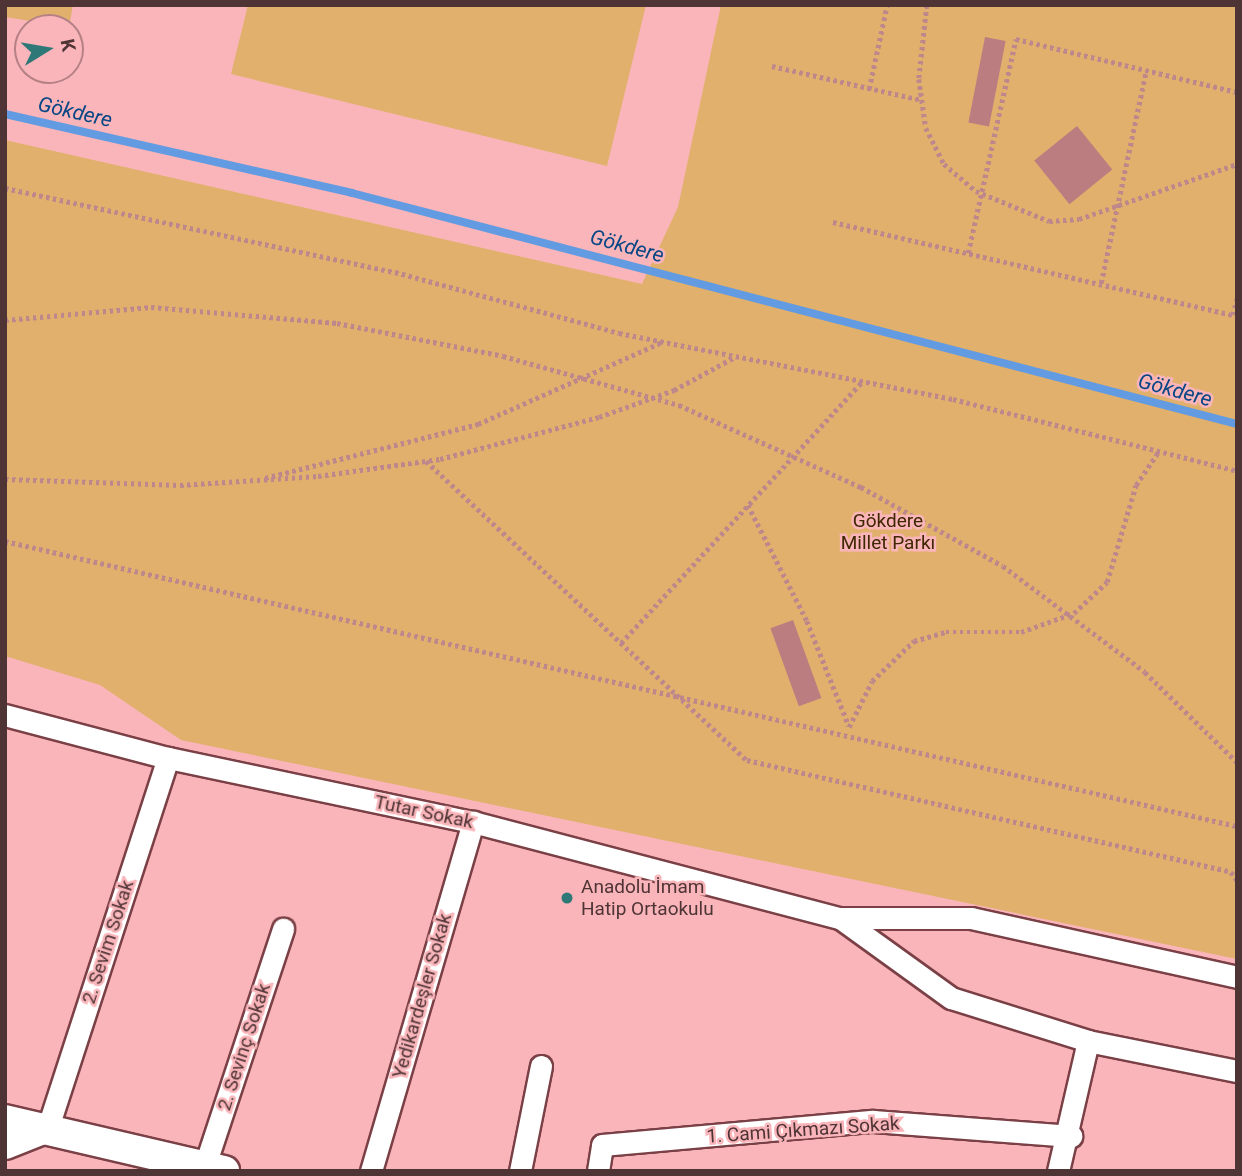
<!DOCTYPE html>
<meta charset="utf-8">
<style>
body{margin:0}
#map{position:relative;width:1242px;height:1176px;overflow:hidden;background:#f9b5b9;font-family:Roboto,sans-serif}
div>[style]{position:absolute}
.green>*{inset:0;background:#e1b06c}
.stream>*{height:8px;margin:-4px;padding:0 4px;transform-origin:4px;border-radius:4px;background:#629be2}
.building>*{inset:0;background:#bc7d81;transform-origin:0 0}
.path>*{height:4.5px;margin-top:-2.25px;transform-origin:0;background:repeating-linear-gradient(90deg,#bd878b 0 3.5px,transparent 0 7px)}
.roads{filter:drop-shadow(2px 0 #7a4046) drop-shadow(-2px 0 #7a4046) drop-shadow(0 2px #7a4046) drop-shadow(0 -2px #7a4046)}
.minor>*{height:21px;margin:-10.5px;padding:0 10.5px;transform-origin:10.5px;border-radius:10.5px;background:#fff}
.secondary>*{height:30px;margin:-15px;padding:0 15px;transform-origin:15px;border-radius:15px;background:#fff}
.dots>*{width:19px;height:19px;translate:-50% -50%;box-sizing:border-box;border:4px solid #f9b5b9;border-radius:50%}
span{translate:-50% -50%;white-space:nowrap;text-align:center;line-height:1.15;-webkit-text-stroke:5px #f9b5b9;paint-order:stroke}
.park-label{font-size:19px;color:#3e2701}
.street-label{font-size:19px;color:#4f3436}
.poi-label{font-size:19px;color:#4f3436}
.left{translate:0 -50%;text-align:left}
.water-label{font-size:21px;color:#084685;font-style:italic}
.frame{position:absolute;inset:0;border:7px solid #4f3436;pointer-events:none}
.north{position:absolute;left:14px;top:14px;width:70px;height:70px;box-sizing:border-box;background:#f9b5b9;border:2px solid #b58185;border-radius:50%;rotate:79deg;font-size:19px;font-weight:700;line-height:28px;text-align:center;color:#4f3436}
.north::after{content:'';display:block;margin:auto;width:24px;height:32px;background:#2e7877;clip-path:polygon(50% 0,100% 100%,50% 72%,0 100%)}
</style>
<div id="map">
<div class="green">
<div style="clip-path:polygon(5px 5px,73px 5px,69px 27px,5px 17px)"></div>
<div style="clip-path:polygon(248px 5px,646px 5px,607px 166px,231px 74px)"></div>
<div style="clip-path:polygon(721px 5px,1237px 5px,1237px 959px,181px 740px,100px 685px,5px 656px,5px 140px,642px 284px,678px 207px)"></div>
</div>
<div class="stream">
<div style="left:5px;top:114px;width:356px;rotate:12.8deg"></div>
<div style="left:352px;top:193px;width:915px;rotate:14.63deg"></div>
</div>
<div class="building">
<div style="left:985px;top:37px;width:21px;height:87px;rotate:11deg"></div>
<div style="left:1077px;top:126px;width:56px;height:55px;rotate:51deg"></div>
<div style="left:793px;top:620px;width:83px;height:24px;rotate:70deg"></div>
</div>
<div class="path">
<div style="left:927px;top:5px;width:74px;rotate:96.2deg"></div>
<div style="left:919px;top:79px;width:49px;rotate:81.9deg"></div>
<div style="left:926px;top:128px;width:40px;rotate:63.4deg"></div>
<div style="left:944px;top:164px;width:42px;rotate:40.2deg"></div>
<div style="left:976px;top:191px;width:79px;rotate:22.3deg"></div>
<div style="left:1049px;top:221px;width:30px;rotate:-4deg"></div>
<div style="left:1079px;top:219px;width:167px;rotate:-19.2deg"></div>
<div style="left:772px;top:66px;width:154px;rotate:12.8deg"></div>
<div style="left:869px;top:89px;width:86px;rotate:-77.9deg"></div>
<div style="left:5px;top:188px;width:399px;rotate:12.2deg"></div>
<div style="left:395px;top:272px;width:232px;rotate:15.2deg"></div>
<div style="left:619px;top:333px;width:340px;rotate:11.2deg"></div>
<div style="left:953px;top:399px;width:293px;rotate:14.2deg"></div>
<div style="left:833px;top:222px;width:415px;rotate:13.1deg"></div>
<div style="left:968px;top:253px;width:219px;rotate:-77.4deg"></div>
<div style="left:1016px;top:39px;width:227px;rotate:13.5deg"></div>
<div style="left:1101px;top:283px;width:217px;rotate:-78deg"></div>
<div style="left:1233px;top:315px;width:18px;rotate:-77deg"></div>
<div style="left:5px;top:320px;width:147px;rotate:-5.1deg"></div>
<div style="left:151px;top:307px;width:187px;rotate:4.9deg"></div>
<div style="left:337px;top:323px;width:169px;rotate:11.2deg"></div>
<div style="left:503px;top:356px;width:183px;rotate:15.6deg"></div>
<div style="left:679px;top:405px;width:200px;rotate:24.3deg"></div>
<div style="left:861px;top:487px;width:162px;rotate:29.1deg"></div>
<div style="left:1003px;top:566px;width:177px;rotate:36.7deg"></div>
<div style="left:1145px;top:672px;width:129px;rotate:44.4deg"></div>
<div style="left:426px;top:461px;width:439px;rotate:43deg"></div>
<div style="left:747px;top:760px;width:497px;rotate:13deg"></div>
<div style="left:1231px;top:872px;width:10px;rotate:53deg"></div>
<div style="left:265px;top:478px;width:220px;rotate:-14.2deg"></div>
<div style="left:478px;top:424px;width:201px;rotate:-24deg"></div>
<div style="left:5px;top:479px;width:175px;rotate:2deg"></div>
<div style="left:180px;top:485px;width:138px;rotate:-3.7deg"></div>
<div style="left:318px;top:476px;width:123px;rotate:-7.9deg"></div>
<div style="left:440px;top:459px;width:164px;rotate:-14.8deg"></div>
<div style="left:599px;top:417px;width:80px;rotate:-19.8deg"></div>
<div style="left:674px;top:390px;width:67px;rotate:-28.5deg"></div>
<div style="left:748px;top:505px;width:130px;rotate:63deg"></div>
<div style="left:807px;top:621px;width:113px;rotate:68.2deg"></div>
<div style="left:5px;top:541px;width:1265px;rotate:13.03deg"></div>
<div style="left:621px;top:643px;width:354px;rotate:-47.3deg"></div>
<div style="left:849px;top:727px;width:51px;rotate:-63.4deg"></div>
<div style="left:872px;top:681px;width:58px;rotate:-43.6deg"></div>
<div style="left:914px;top:641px;width:33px;rotate:-16deg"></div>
<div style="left:946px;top:632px;width:75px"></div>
<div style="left:1021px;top:632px;width:56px;rotate:-19.7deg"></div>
<div style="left:1074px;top:613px;width:45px;rotate:-43.2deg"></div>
<div style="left:1107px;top:582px;width:101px;rotate:-73.4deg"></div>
<div style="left:1136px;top:485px;width:41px;rotate:-55.9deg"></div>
</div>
<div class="roads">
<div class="minor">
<div style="left:5px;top:715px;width:169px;rotate:14.8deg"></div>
<div style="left:168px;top:758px;width:312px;rotate:11.9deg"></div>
<div style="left:473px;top:822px;width:379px;rotate:14.7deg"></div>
<div style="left:840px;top:918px;width:131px"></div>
<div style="left:971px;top:918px;width:272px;rotate:12.5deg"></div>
<div style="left:840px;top:918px;width:137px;rotate:35.8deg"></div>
<div style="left:951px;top:998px;width:144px;rotate:17.4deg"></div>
<div style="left:1088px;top:1041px;width:133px;rotate:103deg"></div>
<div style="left:1088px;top:1041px;width:152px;rotate:11.4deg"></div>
<div style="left:48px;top:1127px;width:388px;rotate:-72deg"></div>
<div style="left:205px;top:1165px;width:249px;rotate:-71.7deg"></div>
<div style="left:371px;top:1171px;width:364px;rotate:-73.7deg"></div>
<div style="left:520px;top:1171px;width:107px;rotate:-78.7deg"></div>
<div style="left:598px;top:1171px;width:26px;rotate:-81deg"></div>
<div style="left:602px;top:1145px;width:272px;rotate:-5.1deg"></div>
<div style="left:873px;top:1121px;width:199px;rotate:4.3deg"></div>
</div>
<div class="secondary">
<div style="left:5px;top:1120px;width:225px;rotate:13.1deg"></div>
<div style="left:5px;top:1144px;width:46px;rotate:-21.6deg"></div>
</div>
</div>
<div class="dots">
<div style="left:567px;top:898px;background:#2e7877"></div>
</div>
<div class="park-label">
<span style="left:888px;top:532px">Gökdere<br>Millet Parkı</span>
</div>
<div class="street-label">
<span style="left:424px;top:812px;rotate:12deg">Tutar Sokak</span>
<span style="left:108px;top:942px;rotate:-72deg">2. Sevim Sokak</span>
<span style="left:422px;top:996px;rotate:-74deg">Yedikardeşler Sokak</span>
<span style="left:244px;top:1047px;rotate:-72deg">2. Sevinç Sokak</span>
<span style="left:803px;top:1130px;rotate:-4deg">1. Cami Çıkmazı Sokak</span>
</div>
<div class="poi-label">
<span class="left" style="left:581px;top:898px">Anadolu İmam<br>Hatip Ortaokulu</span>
</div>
<div class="water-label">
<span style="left:75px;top:112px;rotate:13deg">Gökdere</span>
<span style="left:627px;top:246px;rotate:15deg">Gökdere</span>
<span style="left:1175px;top:390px;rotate:15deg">Gökdere</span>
</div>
<div class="frame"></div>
<div class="north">K</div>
</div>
